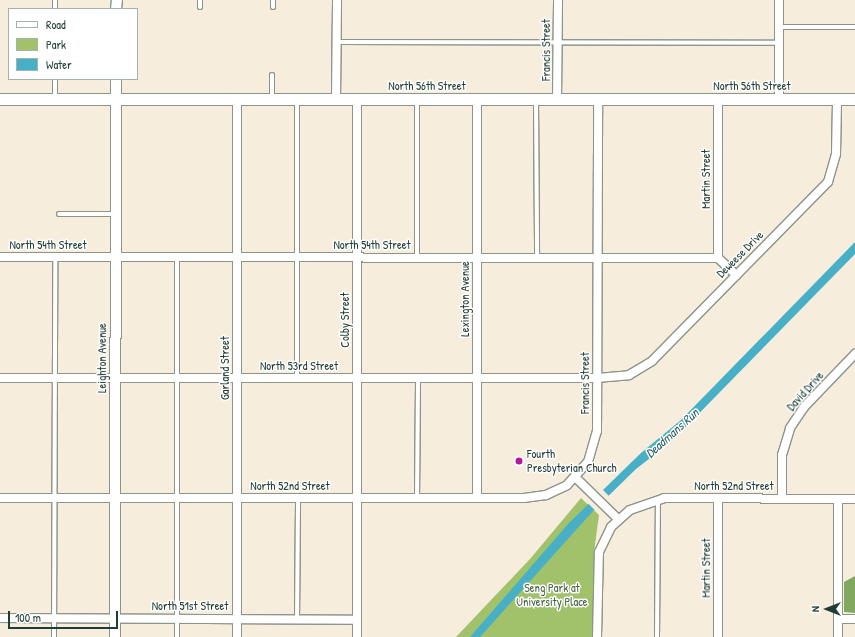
<!DOCTYPE html>
<style>
body{margin:0}
#map{position:relative;width:855px;height:637px;overflow:hidden;background:#f7eddc;font-family:"Patrick Hand",sans-serif}
div>[style]{position:absolute}
.green>*{inset:0;background:#a1c26a}
.forest>*{inset:0;background:#80a85e}
.water>*{inset:0;background:#47afc6}
.pier>*{inset:0;background:#f7eddc;transform-origin:0 0}
.roads{filter:drop-shadow(1px 0 #8b9588) drop-shadow(-1px 0 #8b9588) drop-shadow(0 1px #8b9588) drop-shadow(0 -1px #8b9588)}
.service>*{height:4px;margin:-2px;padding:0 2px;transform-origin:2px;border-radius:2px;background:#fff}
.minor>*{height:8px;margin:-4px;padding:0 4px;transform-origin:4px;border-radius:4px;background:#fff}
.tertiary>*{height:10px;margin:-5px;padding:0 5px;transform-origin:5px;border-radius:5px;background:#fff}
.secondary>*{height:11px;margin:-5.5px;padding:0 5.5px;transform-origin:5.5px;border-radius:5.5px;background:#fff}
.dots>*{width:11px;height:11px;translate:-50% -50%;box-sizing:border-box;border:2px solid #fff;border-radius:50%}
span{translate:-50% -50%;white-space:nowrap;text-align:center;line-height:1.15;-webkit-text-stroke:3px #fff;paint-order:stroke}
.street-label{font-size:12px;color:#1f3d34}
.poi-label{font-size:12px;color:#1f3d34}
.left{translate:0 -50%;text-align:left}
.park-label{font-size:12px;color:#466544}
.water-label{font-size:13px;color:#2d6567;font-style:italic}
.legend{position:absolute;left:8px;top:8px;width:130px;height:72px;box-sizing:border-box;background:#fff;border:1px solid #a5b1ae;margin:0;padding:5px 7px;list-style:none;font-size:12px;color:#1f3d34}
.legend li{display:flex;align-items:center;gap:8px;height:20px}
.legend b{width:20px;border:1px solid #a5b1ae}
.north{position:absolute;left:807px;top:589px;width:40px;height:40px;-webkit-text-stroke:3px #fff;paint-order:stroke;rotate:270deg;font-size:11px;font-weight:700;line-height:16px;text-align:center;color:#1f3d34}
.north::after{content:'';display:block;margin:auto;width:14px;height:18px;background:#1f3d34;clip-path:polygon(50% 0,100% 100%,50% 72%,0 100%)}
.scale{position:absolute;left:8px;top:611px;width:110px;height:18px;box-sizing:border-box;border:2px solid #1f3d34;border-top:0;padding-left:5px;font-size:12px;line-height:14px;white-space:nowrap;color:#1f3d34;-webkit-text-stroke:3px #fff;paint-order:stroke}
</style>
<div id="map">
<div class="green">
<div style="clip-path:polygon(581px 498px,599px 515px,594px 552px,594px 637px,456px 637px,530px 559px)"></div>
</div>
<div class="forest">
<div style="clip-path:polygon(855px 576px,855px 613px,844px 612px,844px 582px)"></div>
</div>
<div class="water">
<div style="clip-path:polygon(855px 242px,855px 254px,672px 441px,636px 469px,593px 511px,480px 637px,470px 637px,568px 524px,641px 453px,681px 420px)"></div>
</div>
<div class="pier">
<div style="left:601px;top:488px;width:13px;height:20px;rotate:45deg"></div>
</div>
<div class="roads">
<div class="service">
<div style="left:273px;top:0;width:7px;rotate:90deg"></div>
<div style="left:200px;top:7px;width:7px;rotate:-90deg"></div>
<div style="left:55px;top:9px;width:9px;rotate:-90deg"></div>
<div style="left:779px;top:27px;width:76px"></div>
<div style="left:337px;top:42px;width:442px;rotate:0.1deg"></div>
<div style="left:272px;top:75px;width:23px;rotate:90deg"></div>
<div style="left:55px;top:79px;width:20px;rotate:90deg"></div>
<div style="left:297px;top:100px;width:278px;rotate:90deg"></div>
<div style="left:536px;top:100px;width:157px;rotate:89.6deg"></div>
<div style="left:59px;top:214px;width:56px"></div>
<div style="left:417px;top:257px;width:157px;rotate:-90deg"></div>
<div style="left:417px;top:498px;width:121px;rotate:-89.5deg"></div>
<div style="left:297px;top:619px;width:121px;rotate:-89.5deg"></div>
<div style="left:54px;top:637px;width:380px;rotate:-89.8deg"></div>
<div style="left:177px;top:637px;width:380px;rotate:-90deg"></div>
<div style="left:657px;top:637px;width:138px;rotate:-89.6deg"></div>
</div>
<div class="minor">
<div style="left:237px;top:99px;width:538px;rotate:90deg"></div>
<div style="left:336px;top:99px;width:99px;rotate:-89.4deg"></div>
<div style="left:477px;top:99px;width:399px;rotate:90deg"></div>
<div style="left:557px;top:99px;width:99px;rotate:-89.4deg"></div>
<div style="left:718px;top:99px;width:159px;rotate:90deg"></div>
<div style="left:779px;top:99px;width:99px;rotate:-90deg"></div>
<div style="left:0;top:257px;width:718px;rotate:0.08deg"></div>
<div style="left:718px;top:258px;width:25px;rotate:43deg"></div>
<div style="left:0;top:378px;width:597px"></div>
<div style="left:597px;top:378px;width:32px;rotate:-5deg"></div>
<div style="left:629px;top:375px;width:27px;rotate:-31deg"></div>
<div style="left:652px;top:361px;width:251px;rotate:-45.5deg"></div>
<div style="left:828px;top:182px;width:29px;rotate:-74deg"></div>
<div style="left:836px;top:154px;width:54px;rotate:-88.9deg"></div>
<div style="left:576px;top:478px;width:59px;rotate:44.3deg"></div>
<div style="left:0;top:498px;width:524px"></div>
<div style="left:524px;top:498px;width:22px;rotate:-8deg"></div>
<div style="left:546px;top:495px;width:23px;rotate:-25deg"></div>
<div style="left:567px;top:485px;width:31px;rotate:-48deg"></div>
<div style="left:588px;top:462px;width:32px;rotate:-74deg"></div>
<div style="left:597px;top:431px;width:332px;rotate:-89.8deg"></div>
<div style="left:718px;top:498px;width:139px;rotate:90deg"></div>
<div style="left:782px;top:498px;width:43px;rotate:-90deg"></div>
<div style="left:782px;top:455px;width:28px;rotate:-73deg"></div>
<div style="left:790px;top:428px;width:25px;rotate:-56deg"></div>
<div style="left:804px;top:407px;width:74px;rotate:-46.1deg"></div>
<div style="left:0;top:618px;width:357px;rotate:0.3deg"></div>
<div style="left:838px;top:619px;width:17px"></div>
<div style="left:357px;top:637px;width:538px;rotate:-90deg"></div>
<div style="left:597px;top:637px;width:85px;rotate:-88.7deg"></div>
<div style="left:599px;top:552px;width:28px;rotate:-64deg"></div>
<div style="left:611px;top:527px;width:25px;rotate:-42deg"></div>
<div style="left:630px;top:510px;width:36px;rotate:-19deg"></div>
<div style="left:664px;top:498px;width:191px;rotate:0.3deg"></div>
<div style="left:838px;top:637px;width:138px;rotate:-90deg"></div>
</div>
<div class="tertiary">
<div style="left:116px;top:9px;width:9px;rotate:-84deg"></div>
<div style="left:115px;top:637px;width:558px;rotate:-89.9deg"></div>
</div>
<div class="secondary">
<div style="left:0;top:99px;width:855px"></div>
</div>
</div>
<div class="dots">
<div style="left:519px;top:461px;background:#b5179e"></div>
</div>
<div class="street-label">
<span style="left:546px;top:50px;rotate:-90deg">Francis Street</span>
<span style="left:427px;top:86px">North 56th Street</span>
<span style="left:752px;top:86px">North 56th Street</span>
<span style="left:706px;top:179px;rotate:-90deg">Martin Street</span>
<span style="left:48px;top:245px">North 54th Street</span>
<span style="left:372px;top:245px">North 54th Street</span>
<span style="left:740px;top:254px;rotate:-45deg">Deweese Drive</span>
<span style="left:465px;top:299px;rotate:-90deg">Lexington Avenue</span>
<span style="left:345px;top:320px;rotate:-90deg">Colby Street</span>
<span style="left:102px;top:358px;rotate:-90deg">Leighton Avenue</span>
<span style="left:299px;top:366px">North 53rd Street</span>
<span style="left:225px;top:368px;rotate:-90deg">Garland Street</span>
<span style="left:585px;top:383px;rotate:-90deg">Francis Street</span>
<span style="left:805px;top:391px;rotate:-48deg">David Drive</span>
<span style="left:290px;top:486px">North 52nd Street</span>
<span style="left:734px;top:486px">North 52nd Street</span>
<span style="left:706px;top:568px;rotate:-90deg">Martin Street</span>
<span style="left:190px;top:606px">North 51st Street</span>
</div>
<div class="poi-label">
<span class="left" style="left:527px;top:461px">Fourth<br>Presbyterian Church</span>
</div>
<div class="park-label">
<span style="left:552px;top:595px">Seng Park at<br>University Place</span>
</div>
<div class="water-label">
<span style="left:672px;top:433px;rotate:-42deg">Deadmans Run</span>
</div>
<ul class="legend">
<li><b style="height:5px;background:#fff"></b>Road</li>
<li><b style="height:11px;background:#a1c26a"></b>Park</li>
<li><b style="height:11px;background:#47afc6"></b>Water</li>
</ul>
<div class="north">N</div>
<div class="scale">100 m</div>
</div>
